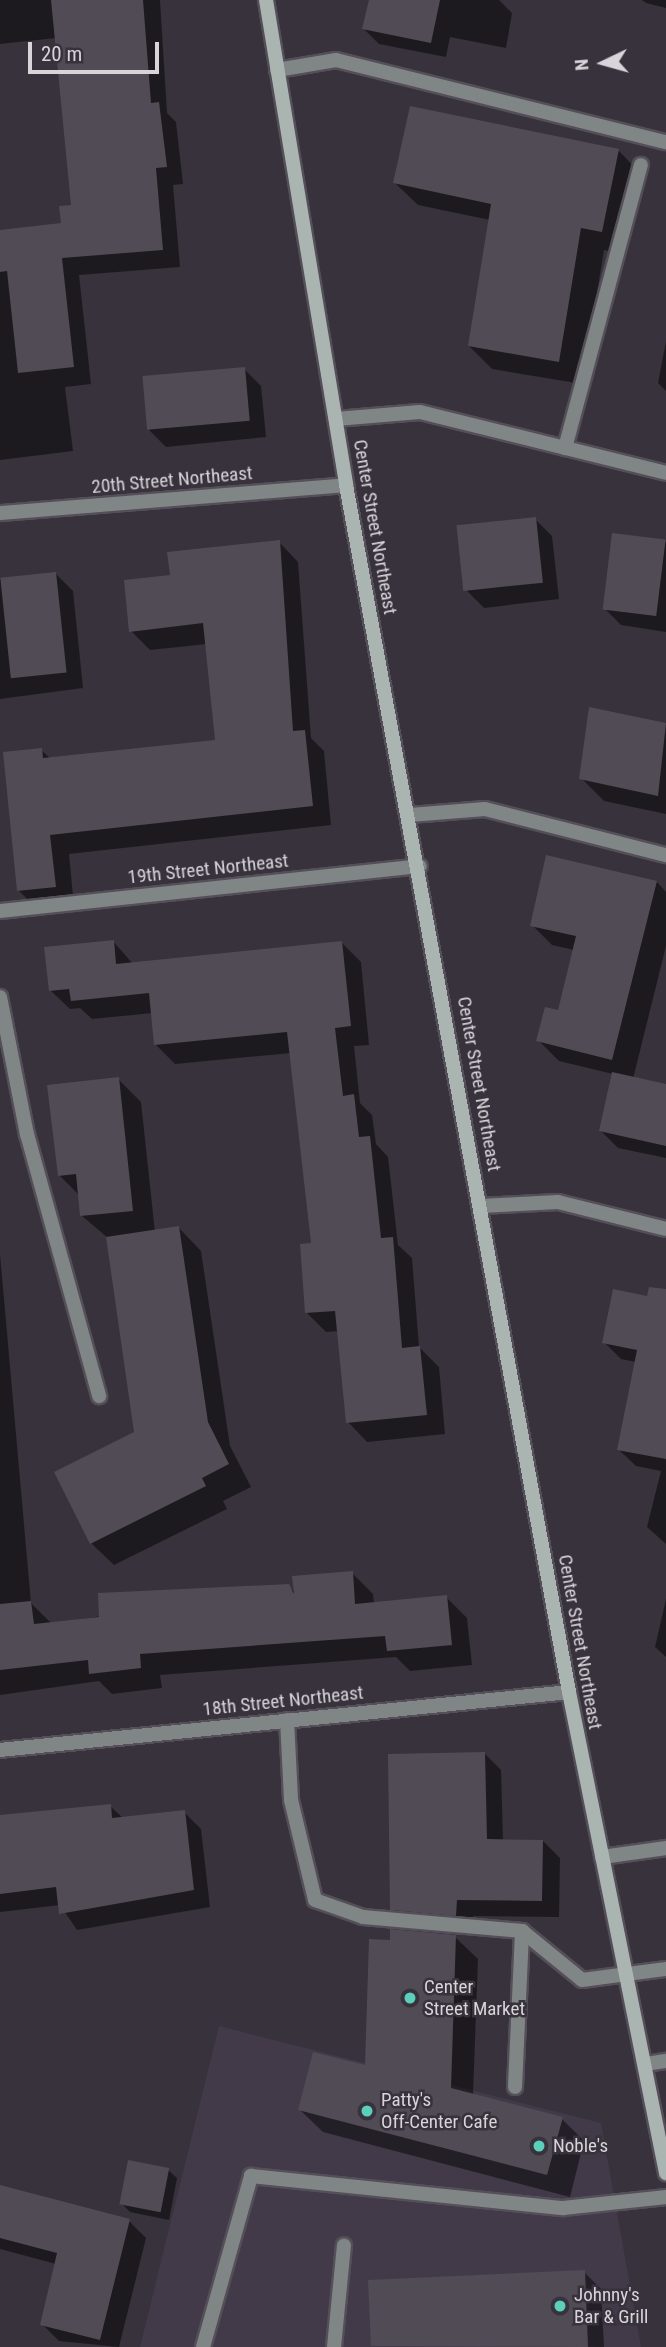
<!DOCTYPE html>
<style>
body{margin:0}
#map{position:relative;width:666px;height:2347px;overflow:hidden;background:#37323b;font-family:"Roboto Condensed",sans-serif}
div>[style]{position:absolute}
.built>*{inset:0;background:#433a49}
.shadow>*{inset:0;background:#0007}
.building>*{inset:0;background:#514b55;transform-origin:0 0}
.roads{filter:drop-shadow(2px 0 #544f58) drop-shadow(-2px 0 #544f58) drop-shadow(0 2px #544f58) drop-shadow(0 -2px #544f58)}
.lane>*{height:14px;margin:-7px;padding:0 7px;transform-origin:7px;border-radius:7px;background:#808685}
.street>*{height:14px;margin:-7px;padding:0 7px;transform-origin:7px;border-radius:7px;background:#808685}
.secondary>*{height:14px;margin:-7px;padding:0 7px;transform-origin:7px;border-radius:7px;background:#aab5b2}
.dots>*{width:19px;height:19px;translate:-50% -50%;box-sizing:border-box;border:4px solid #37323b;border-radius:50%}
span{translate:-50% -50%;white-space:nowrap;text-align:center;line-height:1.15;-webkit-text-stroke:5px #37323b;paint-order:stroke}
.street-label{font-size:19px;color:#d8d4da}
.poi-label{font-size:19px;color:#d8d4da}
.left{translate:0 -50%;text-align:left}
.north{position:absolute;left:568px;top:28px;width:70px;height:70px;-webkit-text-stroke:5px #37323b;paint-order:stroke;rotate:265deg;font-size:19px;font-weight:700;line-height:28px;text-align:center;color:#d8d4da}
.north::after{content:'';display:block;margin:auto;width:24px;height:32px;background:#d8d4da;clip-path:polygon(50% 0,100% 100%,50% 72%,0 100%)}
.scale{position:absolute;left:28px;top:42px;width:131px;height:32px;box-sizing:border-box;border:4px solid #d8d4da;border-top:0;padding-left:9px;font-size:21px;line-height:24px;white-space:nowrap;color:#d8d4da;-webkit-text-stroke:5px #37323b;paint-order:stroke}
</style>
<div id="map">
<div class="built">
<div style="clip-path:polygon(219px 2026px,601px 2123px,641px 2347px,140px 2347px)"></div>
</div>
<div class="shadow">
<div style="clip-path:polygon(0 0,160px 0,167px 113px,176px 122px,183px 184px,173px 185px,180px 267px,79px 275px,91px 384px,65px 387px,73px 451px,0 460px,0 232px,62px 224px,73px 206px,56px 38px,0 44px)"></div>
<div style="clip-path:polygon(370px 0,499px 0,512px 13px,506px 48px,450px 37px,446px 57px,379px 44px,364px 29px)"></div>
<div style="clip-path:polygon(642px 0,666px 0,666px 8px,646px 3px)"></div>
<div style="clip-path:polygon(619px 151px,641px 174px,624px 254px,604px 250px,582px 384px,492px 369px,469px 346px,490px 220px,418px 205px,395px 183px)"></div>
<div style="clip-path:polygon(666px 341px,666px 391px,658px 383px)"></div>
<div style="clip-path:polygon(244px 369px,261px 386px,266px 437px,166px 447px,149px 430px)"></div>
<div style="clip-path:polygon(535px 519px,552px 536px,559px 599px,484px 608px,467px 591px)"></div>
<div style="clip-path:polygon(614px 535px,666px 542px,666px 632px,621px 625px,604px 608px)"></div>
<div style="clip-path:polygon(279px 542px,298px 562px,311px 738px,324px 751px,331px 825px,69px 854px,74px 906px,38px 909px,18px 890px,41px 750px,51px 759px,217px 741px,207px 644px,150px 650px,131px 631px,171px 577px)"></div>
<div style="clip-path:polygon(56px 574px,73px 591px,83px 688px,0 699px,0 579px)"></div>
<div style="clip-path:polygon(591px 709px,666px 725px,666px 814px,604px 801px,581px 778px)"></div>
<div style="clip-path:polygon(657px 882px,666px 892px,666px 946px,633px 1079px,666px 1086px,666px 1158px,618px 1148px,601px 1131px,613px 1074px,559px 1061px,538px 1040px,559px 1012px,574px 950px,552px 945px,532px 925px)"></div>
<div style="clip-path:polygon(113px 941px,133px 964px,342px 943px,361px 962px,369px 1045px,354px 1046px,360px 1103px,372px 1115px,376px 1144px,388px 1157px,398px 1245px,412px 1258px,419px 1347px,439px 1367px,445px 1434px,367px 1442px,348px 1422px,339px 1331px,326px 1332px,307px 1313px,313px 1245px,291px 1053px,175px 1064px,156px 1045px,153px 1013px,92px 1019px,80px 1008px,70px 1009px,50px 990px)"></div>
<div style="clip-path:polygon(118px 1079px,141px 1102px,155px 1232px,179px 1228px,201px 1251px,230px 1446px,251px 1487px,223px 1501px,227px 1509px,114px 1565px,91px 1543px,136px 1433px,108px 1238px,82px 1216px,80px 1196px,59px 1175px)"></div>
<div style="clip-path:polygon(0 1254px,31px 1603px,52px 1624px,288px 1586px,296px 1593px,352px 1573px,373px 1594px,374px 1604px,446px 1597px,467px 1618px,472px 1665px,410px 1671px,396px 1657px,160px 1675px,162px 1688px,112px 1694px,99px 1681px,0 1695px)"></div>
<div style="clip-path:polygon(666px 1302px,666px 1544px,647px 1527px,661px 1471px,636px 1466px,619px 1450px,636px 1362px,621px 1359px,604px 1342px)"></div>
<div style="clip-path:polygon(666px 1599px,666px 1657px,655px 1647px)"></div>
<div style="clip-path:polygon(484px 1753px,501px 1770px,503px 1841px,543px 1841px,560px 1858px,559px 1917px,473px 1916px,473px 1932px,409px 1926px,392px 1909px)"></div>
<div style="clip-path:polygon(110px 1806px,123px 1818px,184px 1812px,201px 1829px,210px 1907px,77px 1930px,60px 1905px,0 1912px,0 1818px)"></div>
<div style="clip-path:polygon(455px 1937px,478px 1959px,473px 2095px,562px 2119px,584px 2141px,570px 2197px,323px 2132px,300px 2110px,367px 2068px)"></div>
<div style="clip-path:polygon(168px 2170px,177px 2178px,169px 2220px,130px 2212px,121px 2203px)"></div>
<div style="clip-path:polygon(0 2187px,129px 2221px,146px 2238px,119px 2347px,59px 2341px,42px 2324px,56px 2264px,0 2249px)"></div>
<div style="clip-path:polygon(584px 2272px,601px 2289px,604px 2347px,372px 2345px)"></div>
</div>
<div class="building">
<div style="clip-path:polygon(51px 0,143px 0,151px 103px,159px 102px,167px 167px,156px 168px,163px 250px,62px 258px,74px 367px,18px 373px,7px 271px,0 272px,0 230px,61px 223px,59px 206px,71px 205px)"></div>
<div style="clip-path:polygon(369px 0,440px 0,431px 43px,362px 29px)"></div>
<div style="clip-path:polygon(410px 106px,619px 149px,602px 232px,581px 228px,559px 362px,468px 346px,491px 204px,393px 183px)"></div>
<div style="left:245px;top:367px;width:54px;height:103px;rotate:85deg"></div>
<div style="left:536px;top:517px;width:66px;height:80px;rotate:84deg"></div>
<div style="left:612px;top:533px;width:54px;height:77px;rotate:7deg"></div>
<div style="clip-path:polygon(280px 540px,293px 731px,305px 730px,313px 806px,50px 835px,56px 887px,17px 891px,3px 752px,42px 748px,43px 758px,215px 740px,203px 623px,129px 632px,124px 580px,170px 575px,167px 552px)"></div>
<div style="left:56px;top:572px;width:101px;height:56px;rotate:84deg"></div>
<div style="clip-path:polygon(589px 707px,666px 723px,658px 796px,579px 779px)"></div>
<div style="clip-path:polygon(546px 855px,657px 881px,612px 1060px,536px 1041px,545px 1007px,558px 1010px,576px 936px,530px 926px)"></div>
<div style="clip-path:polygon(114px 940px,116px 964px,342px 941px,351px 1026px,335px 1028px,343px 1096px,354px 1094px,359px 1137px,370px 1136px,381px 1238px,393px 1237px,402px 1348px,420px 1346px,427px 1415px,346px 1423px,335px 1311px,305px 1313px,300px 1244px,311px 1243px,287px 1032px,154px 1045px,149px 993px,71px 1001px,69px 989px,49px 991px,44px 947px)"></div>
<div style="clip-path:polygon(612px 1072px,666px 1084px,666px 1146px,599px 1131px)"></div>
<div style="clip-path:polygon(119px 1077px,133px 1211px,80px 1216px,76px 1174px,58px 1176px,47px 1085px)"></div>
<div style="clip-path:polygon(179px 1226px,208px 1422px,229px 1464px,202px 1478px,206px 1486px,90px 1544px,54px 1472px,134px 1432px,106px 1237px)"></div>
<div style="clip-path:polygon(649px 1287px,666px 1289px,666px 1459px,617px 1450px,637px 1350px,602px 1343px,613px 1289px,647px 1296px)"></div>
<div style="clip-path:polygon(353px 1571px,355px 1604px,447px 1595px,452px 1645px,387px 1651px,385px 1636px,140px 1654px,141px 1668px,89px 1674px,88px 1660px,0 1670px,0 1604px,31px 1601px,34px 1624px,99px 1617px,98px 1593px,289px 1584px,294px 1594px,292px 1576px)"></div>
<div style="clip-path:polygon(485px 1752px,487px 1839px,543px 1840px,542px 1901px,457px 1900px,456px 1916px,390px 1910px,388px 1754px)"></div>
<div style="clip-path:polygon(111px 1804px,112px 1818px,185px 1810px,194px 1890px,59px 1914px,56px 1887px,0 1894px,0 1815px)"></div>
<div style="clip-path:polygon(390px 1929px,456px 1935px,451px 2088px,563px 2117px,547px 2175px,298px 2110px,313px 2052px,365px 2065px,369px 1939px,390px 1940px)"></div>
<div style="left:128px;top:2160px;width:42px;height:45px;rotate:11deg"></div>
<div style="clip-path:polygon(0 2185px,130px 2219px,100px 2340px,40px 2325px,57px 2253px,0 2238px)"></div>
<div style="clip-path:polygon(585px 2270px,588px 2347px,371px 2346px,368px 2280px)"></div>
</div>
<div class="roads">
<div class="lane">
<div style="left:277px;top:70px;width:60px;rotate:-9.6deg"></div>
<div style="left:336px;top:60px;width:340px;rotate:14deg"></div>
<div style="left:565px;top:448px;width:293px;rotate:-75deg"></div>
<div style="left:410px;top:815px;width:75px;rotate:-4.6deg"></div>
<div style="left:485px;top:809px;width:187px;rotate:14.3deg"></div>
<div style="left:0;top:997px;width:140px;rotate:78.9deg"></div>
<div style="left:27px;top:1134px;width:272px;rotate:74.6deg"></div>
<div style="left:287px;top:1720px;width:80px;rotate:87.1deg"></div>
<div style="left:291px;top:1800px;width:103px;rotate:76.5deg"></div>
<div style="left:315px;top:1900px;width:51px;rotate:19.5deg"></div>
<div style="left:363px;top:1917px;width:160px;rotate:5deg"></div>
<div style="left:522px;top:1931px;width:77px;rotate:39.2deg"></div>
<div style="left:582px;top:1980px;width:85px;rotate:-7.5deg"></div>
<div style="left:646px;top:2064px;width:20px;rotate:-9deg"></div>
<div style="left:515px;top:2087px;width:156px;rotate:-87.4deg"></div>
<div style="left:203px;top:2347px;width:178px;rotate:-74.3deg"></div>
<div style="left:251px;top:2176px;width:314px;rotate:5.9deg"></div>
<div style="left:563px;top:2208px;width:104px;rotate:-6.1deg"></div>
<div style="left:334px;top:2347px;width:102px;rotate:-84.4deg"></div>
</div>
<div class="street">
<div style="left:336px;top:419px;width:84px;rotate:-4.8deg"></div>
<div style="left:420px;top:412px;width:253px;rotate:13.9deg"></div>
<div style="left:0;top:513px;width:347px;rotate:-4.6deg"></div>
<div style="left:0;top:911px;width:422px;rotate:-6.1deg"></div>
<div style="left:481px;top:1206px;width:77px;rotate:-3deg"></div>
<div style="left:558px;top:1202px;width:111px;rotate:14deg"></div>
<div style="left:0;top:1750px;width:572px;rotate:-5.82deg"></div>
<div style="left:602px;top:1857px;width:65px;rotate:-8deg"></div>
</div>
<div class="secondary">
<div style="left:266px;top:0;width:492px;rotate:80.6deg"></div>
<div style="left:346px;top:485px;width:1227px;rotate:79.53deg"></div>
<div style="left:569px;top:1692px;width:491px;rotate:78.6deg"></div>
</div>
</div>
<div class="dots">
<div style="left:410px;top:1998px;background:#5bcebc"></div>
<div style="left:367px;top:2111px;background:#5bcebc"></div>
<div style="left:539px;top:2146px;background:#5bcebc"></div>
<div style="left:560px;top:2306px;background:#5bcebc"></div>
</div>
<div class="street-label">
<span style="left:172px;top:480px;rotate:-5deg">20th Street Northeast</span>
<span style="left:375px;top:527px;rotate:80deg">Center Street Northeast</span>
<span style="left:208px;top:869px;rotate:-6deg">19th Street Northeast</span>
<span style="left:479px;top:1084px;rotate:80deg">Center Street Northeast</span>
<span style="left:580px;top:1642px;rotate:80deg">Center Street Northeast</span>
<span style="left:283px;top:1701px;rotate:-6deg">18th Street Northeast</span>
</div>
<div class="poi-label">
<span class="left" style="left:424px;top:1998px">Center<br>Street Market</span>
<span class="left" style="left:381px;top:2111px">Patty's<br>Off-Center Cafe</span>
<span class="left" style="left:553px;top:2146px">Noble's</span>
<span class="left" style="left:574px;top:2306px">Johnny's<br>Bar &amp; Grill</span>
</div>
<div class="north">N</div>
<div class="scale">20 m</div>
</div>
